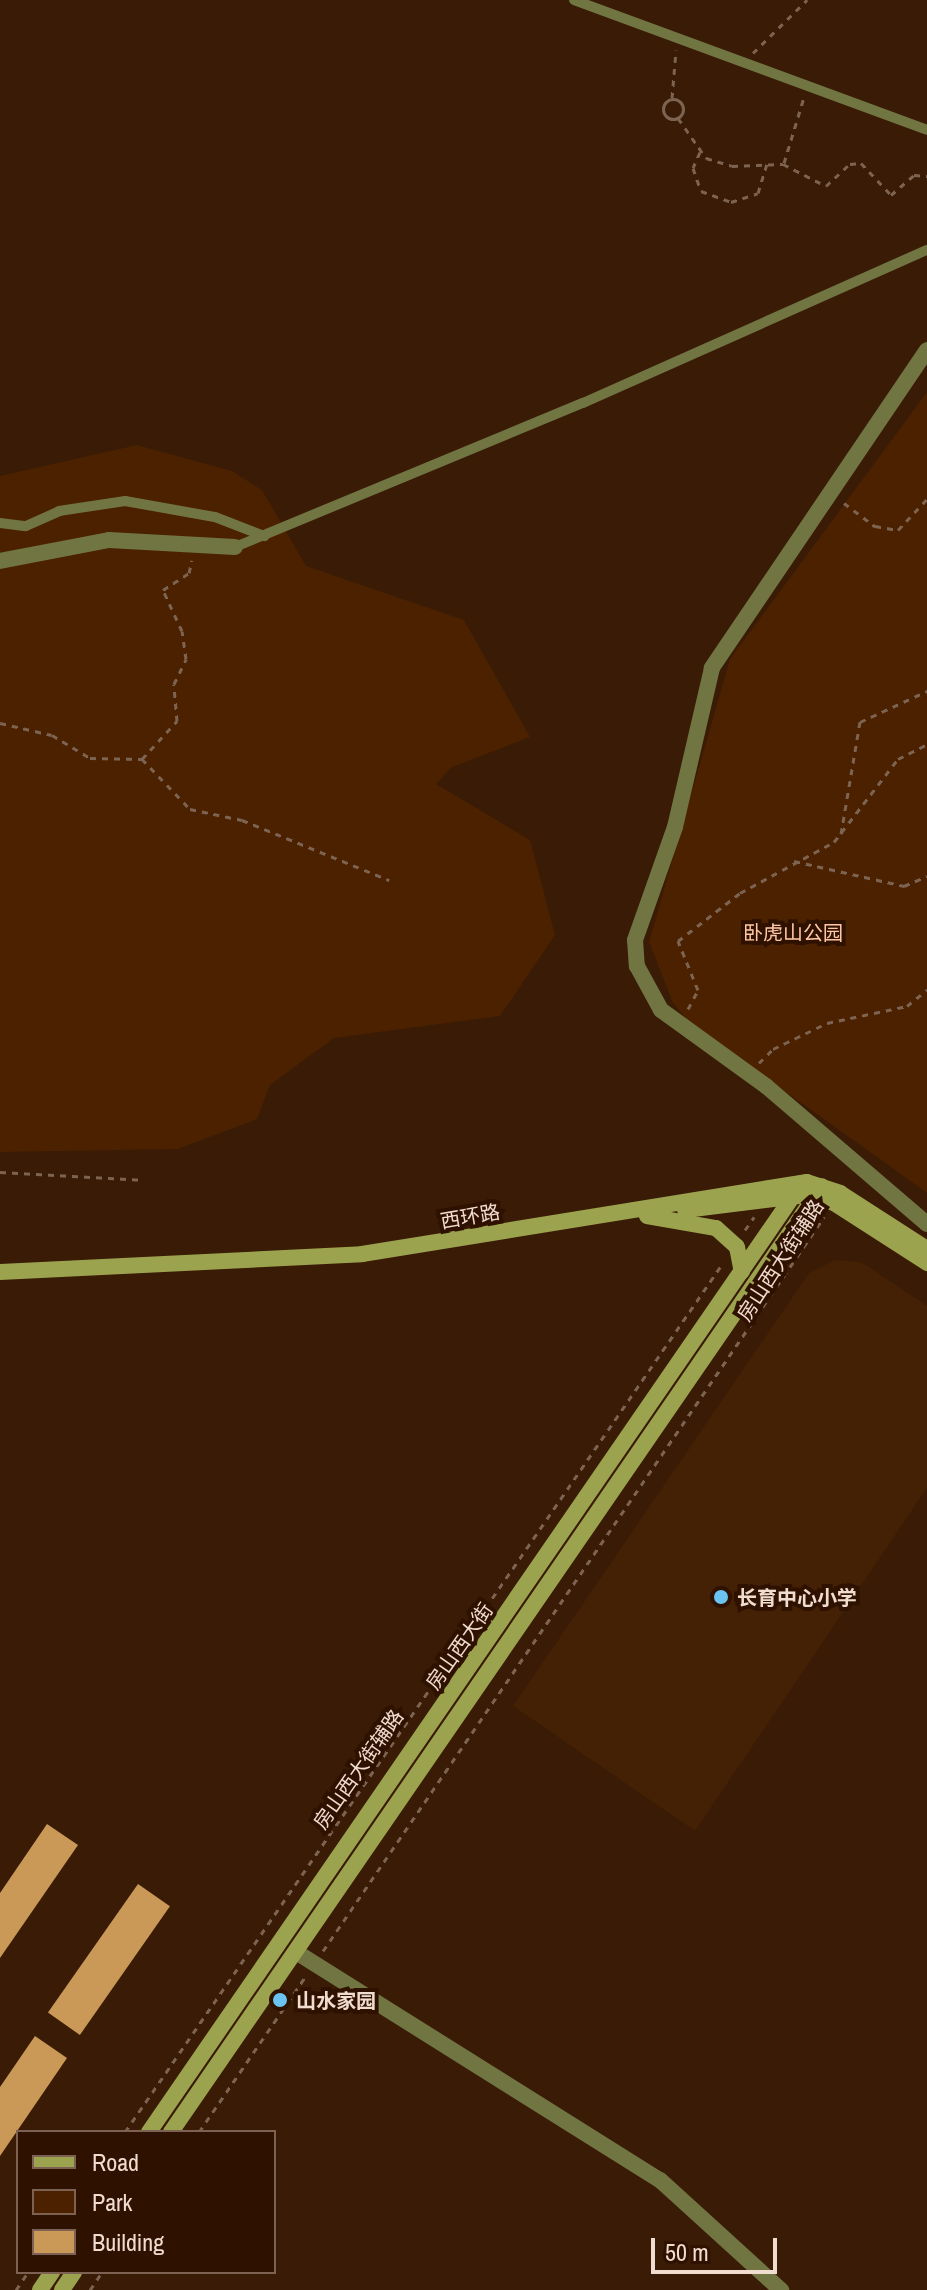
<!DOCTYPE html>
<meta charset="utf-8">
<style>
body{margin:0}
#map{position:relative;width:927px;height:2290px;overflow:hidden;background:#391b06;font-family:"Archivo Narrow","Noto Sans SC",sans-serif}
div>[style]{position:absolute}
.built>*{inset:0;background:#442004}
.green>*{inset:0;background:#4b2100}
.building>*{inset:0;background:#ca9958;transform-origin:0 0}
.path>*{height:3px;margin-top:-1.5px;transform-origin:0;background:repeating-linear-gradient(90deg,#7d6351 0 6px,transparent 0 12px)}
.path>.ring{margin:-1.5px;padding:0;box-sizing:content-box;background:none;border:3px solid #7d6351;border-radius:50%}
.service>*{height:10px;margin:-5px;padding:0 5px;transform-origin:5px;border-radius:5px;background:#717542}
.minor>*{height:16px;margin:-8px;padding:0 8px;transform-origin:8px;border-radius:8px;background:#717542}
.secondary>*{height:16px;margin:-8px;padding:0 8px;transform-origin:8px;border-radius:8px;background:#9ca34e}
.dots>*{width:22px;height:22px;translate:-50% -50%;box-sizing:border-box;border:4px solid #2f1100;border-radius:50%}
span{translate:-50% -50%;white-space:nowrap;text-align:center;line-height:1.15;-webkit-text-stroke:8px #2f1100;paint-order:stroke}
.park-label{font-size:20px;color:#ffc7a5}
.street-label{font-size:20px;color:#f1dcd0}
.poi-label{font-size:20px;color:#f1dcd0;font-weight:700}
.left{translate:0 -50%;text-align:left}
.legend{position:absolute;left:16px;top:2130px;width:260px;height:144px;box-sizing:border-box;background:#2f1100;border:2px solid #7d6253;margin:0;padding:10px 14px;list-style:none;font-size:24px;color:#f1dcd0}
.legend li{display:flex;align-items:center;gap:16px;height:40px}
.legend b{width:40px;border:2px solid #7d6253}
.scale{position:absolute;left:651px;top:2238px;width:126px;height:36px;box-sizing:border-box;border:4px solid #f1dcd0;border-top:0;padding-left:10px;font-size:24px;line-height:28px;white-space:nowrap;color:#f1dcd0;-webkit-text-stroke:6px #2f1100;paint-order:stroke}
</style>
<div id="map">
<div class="built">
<div style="clip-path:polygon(835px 1260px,861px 1262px,927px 1306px,927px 1488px,695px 1831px,513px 1706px,809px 1273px)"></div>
</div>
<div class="green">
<div style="clip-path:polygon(927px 392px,927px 1193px,690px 1023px,673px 1003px,649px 942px,730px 659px)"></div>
<div style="clip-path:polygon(137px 445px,232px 471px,262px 490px,306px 566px,464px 620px,530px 737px,452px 767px,436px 784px,530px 840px,555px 935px,500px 1016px,334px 1038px,270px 1085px,257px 1119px,178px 1149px,0 1152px,0 476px)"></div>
</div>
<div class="building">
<div style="clip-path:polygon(47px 1824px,78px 1845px,0 1958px,0 1893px)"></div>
<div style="left:138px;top:1884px;width:39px;height:157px;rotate:35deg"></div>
<div style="clip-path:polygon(35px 2036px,67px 2058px,0 2156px,0 2087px)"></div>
</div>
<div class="path">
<div style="left:753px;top:53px;width:76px;rotate:-44.5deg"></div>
<div style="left:672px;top:98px;width:48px;rotate:-85.2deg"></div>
<div class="ring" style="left:663px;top:99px;width:17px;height:17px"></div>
<div style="left:678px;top:118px;width:49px;rotate:55deg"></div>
<div style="left:706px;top:158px;width:27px;rotate:17deg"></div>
<div style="left:732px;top:166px;width:51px;rotate:-2.2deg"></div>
<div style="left:783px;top:164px;width:48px;rotate:27.1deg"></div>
<div style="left:826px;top:186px;width:33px;rotate:-43deg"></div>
<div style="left:850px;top:164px;width:11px;rotate:-5deg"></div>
<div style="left:861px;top:163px;width:44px;rotate:46.8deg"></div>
<div style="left:891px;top:195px;width:30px;rotate:-41deg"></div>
<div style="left:914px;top:175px;width:13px;rotate:4deg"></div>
<div style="left:700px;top:152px;width:17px;rotate:114deg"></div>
<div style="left:693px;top:168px;width:24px;rotate:71deg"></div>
<div style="left:701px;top:191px;width:32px;rotate:20deg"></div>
<div style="left:731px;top:202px;width:28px;rotate:-18deg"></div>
<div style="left:758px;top:193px;width:31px;rotate:-73deg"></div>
<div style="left:784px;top:163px;width:69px;rotate:-73.1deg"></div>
<div style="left:844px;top:503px;width:39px;rotate:37deg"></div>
<div style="left:875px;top:526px;width:23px;rotate:10deg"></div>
<div style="left:898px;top:530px;width:42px;rotate:-46.9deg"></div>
<div style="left:0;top:723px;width:53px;rotate:13deg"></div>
<div style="left:52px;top:735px;width:44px;rotate:31.2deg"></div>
<div style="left:90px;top:758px;width:52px;rotate:1.1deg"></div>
<div style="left:142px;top:759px;width:52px;rotate:-47.4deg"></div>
<div style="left:177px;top:721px;width:37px;rotate:-95deg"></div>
<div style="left:174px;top:684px;width:28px;rotate:-64deg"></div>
<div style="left:186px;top:659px;width:28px;rotate:-98deg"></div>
<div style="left:182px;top:631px;width:45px;rotate:-114.9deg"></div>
<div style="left:163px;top:590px;width:31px;rotate:-33deg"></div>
<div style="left:189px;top:573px;width:13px;rotate:-77deg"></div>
<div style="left:142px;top:759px;width:69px;rotate:46.2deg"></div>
<div style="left:190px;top:809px;width:53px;rotate:11.9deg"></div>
<div style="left:242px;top:820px;width:159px;rotate:22.2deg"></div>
<div style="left:841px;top:834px;width:114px;rotate:-80.4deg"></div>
<div style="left:860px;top:722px;width:74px;rotate:-24.8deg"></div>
<div style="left:794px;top:861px;width:113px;rotate:12.8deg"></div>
<div style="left:904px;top:886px;width:25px;rotate:-23deg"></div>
<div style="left:688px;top:1009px;width:21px;rotate:-62deg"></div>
<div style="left:698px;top:990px;width:53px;rotate:-112.2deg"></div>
<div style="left:678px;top:941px;width:78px;rotate:-37.7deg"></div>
<div style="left:740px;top:893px;width:107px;rotate:-28.5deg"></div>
<div style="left:834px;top:842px;width:105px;rotate:-52.4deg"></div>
<div style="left:898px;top:759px;width:33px;rotate:-27deg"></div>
<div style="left:759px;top:1063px;width:20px;rotate:-45deg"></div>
<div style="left:773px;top:1049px;width:60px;rotate:-25.7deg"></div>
<div style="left:827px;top:1023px;width:82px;rotate:-12deg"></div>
<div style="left:907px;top:1006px;width:26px;rotate:-39deg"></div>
<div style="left:0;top:1172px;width:141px;rotate:3.2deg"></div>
<div style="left:745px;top:1230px;width:16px;rotate:-55deg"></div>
<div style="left:323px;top:1951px;width:889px;rotate:-55.68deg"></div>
<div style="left:125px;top:2132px;width:1055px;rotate:-55.47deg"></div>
<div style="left:199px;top:2132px;width:188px;rotate:-55.6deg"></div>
<div style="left:16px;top:2290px;width:22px;rotate:-56deg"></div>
<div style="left:90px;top:2290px;width:22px;rotate:-56deg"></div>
</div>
<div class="service">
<div style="left:574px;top:0;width:376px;rotate:20.2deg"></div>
<div style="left:0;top:523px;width:26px;rotate:7deg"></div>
<div style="left:26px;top:526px;width:36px;rotate:-24deg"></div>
<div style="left:59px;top:511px;width:67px;rotate:-8.6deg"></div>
<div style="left:125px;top:501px;width:91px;rotate:10.1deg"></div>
<div style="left:215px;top:517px;width:53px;rotate:21.2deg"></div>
<div style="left:235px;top:547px;width:377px;rotate:-22.5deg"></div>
<div style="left:583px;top:403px;width:376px;rotate:-24deg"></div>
</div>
<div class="minor">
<div style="left:927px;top:350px;width:384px;rotate:124.1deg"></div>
<div style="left:712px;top:668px;width:163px;rotate:103.1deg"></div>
<div style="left:675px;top:827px;width:120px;rotate:109.5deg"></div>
<div style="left:635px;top:940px;width:26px;rotate:86deg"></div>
<div style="left:637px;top:966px;width:50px;rotate:61.4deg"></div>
<div style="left:661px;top:1010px;width:130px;rotate:35.9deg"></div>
<div style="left:766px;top:1086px;width:212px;rotate:40.6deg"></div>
<div style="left:0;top:561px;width:111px;rotate:-10.9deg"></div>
<div style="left:109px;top:540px;width:126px;rotate:3.2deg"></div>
<div style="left:296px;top:1952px;width:430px;rotate:32.1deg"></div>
<div style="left:660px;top:2180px;width:164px;rotate:42.3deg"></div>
</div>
<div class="secondary">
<div style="left:685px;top:1210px;width:124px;rotate:-7deg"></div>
<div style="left:808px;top:1195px;width:27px;rotate:17deg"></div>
<div style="left:834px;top:1203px;width:111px;rotate:32.8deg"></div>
<div style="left:647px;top:1216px;width:70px;rotate:9.9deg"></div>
<div style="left:716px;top:1228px;width:28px;rotate:42deg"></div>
<div style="left:737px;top:1247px;width:25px;rotate:79deg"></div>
<div style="left:0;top:1272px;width:362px;rotate:-2.8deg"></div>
<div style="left:362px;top:1254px;width:451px;rotate:-9.2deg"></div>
<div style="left:807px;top:1182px;width:35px;rotate:18deg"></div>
<div style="left:840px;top:1193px;width:103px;rotate:32.8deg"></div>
<div style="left:149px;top:2132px;width:1152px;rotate:-55.47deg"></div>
<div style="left:171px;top:2132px;width:1148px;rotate:-55.47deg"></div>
<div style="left:40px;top:2290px;width:22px;rotate:-56deg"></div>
<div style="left:62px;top:2290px;width:22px;rotate:-56deg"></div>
</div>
<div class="dots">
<div style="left:721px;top:1597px;background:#6ac3f1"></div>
<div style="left:280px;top:2000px;background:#6ac3f1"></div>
</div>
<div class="park-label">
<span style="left:793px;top:932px">卧虎山公园</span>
</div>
<div class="street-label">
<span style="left:470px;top:1216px;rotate:-10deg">西环路</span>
<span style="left:780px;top:1260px;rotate:-57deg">房山西大街辅路</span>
<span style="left:459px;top:1646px;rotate:-55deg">房山西大街</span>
<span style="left:358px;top:1769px;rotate:-55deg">房山西大街辅路</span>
</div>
<div class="poi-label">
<span class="left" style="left:737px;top:1597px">长育中心小学</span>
<span class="left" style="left:296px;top:2000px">山水家园</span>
</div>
<ul class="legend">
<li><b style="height:10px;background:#9ca34e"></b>Road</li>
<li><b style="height:22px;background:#4b2100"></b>Park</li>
<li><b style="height:22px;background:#ca9958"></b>Building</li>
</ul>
<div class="scale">50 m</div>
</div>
